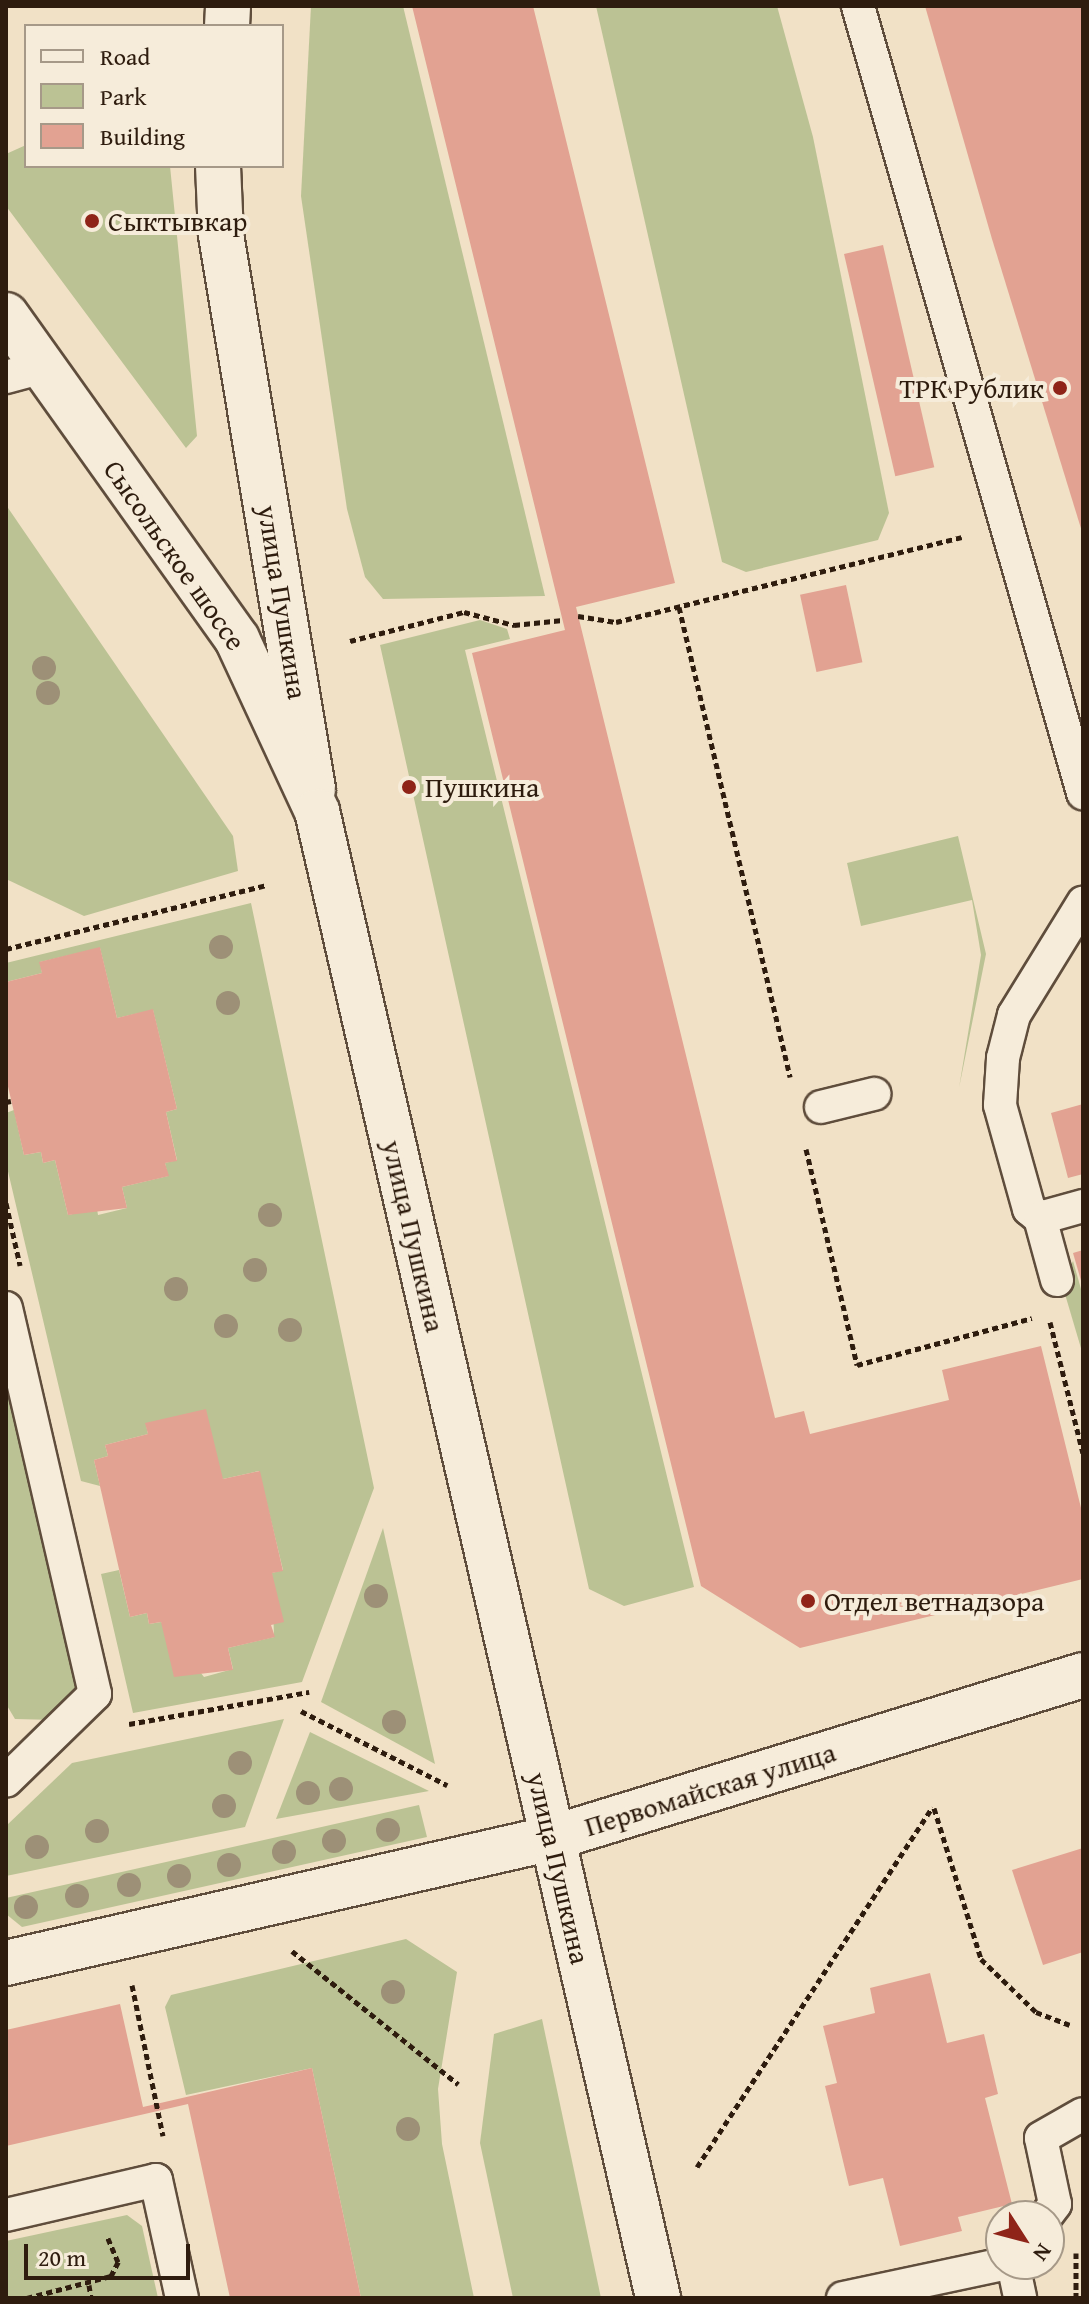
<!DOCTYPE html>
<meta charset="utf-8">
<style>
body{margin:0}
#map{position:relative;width:1089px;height:2304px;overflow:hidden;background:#f1e1c6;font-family:"Gentium Book Plus",serif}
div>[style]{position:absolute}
.green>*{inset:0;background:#bbc294}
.building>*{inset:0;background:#e2a292;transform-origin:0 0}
.path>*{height:5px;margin-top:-2.5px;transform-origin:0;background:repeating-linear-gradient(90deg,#2e1c0e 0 6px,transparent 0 10px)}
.roads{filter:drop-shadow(2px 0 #5f4d3c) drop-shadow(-2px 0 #5f4d3c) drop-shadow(0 2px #5f4d3c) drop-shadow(0 -2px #5f4d3c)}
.lane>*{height:32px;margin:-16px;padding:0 16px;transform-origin:16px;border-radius:16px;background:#f6ecda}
.street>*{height:44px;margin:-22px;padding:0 22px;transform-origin:22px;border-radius:22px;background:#f6ecda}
.secondary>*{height:44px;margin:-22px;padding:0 22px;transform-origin:22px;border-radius:22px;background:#f6ecda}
.trees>*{width:24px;height:24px;margin:-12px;border-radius:50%;background:#9d9077}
.dots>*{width:22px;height:22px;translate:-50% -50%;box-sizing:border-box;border:4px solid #f6ecda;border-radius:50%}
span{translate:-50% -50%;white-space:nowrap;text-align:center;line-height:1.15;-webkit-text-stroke:8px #f6ecda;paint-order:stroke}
.poi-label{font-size:28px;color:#2e1c0e}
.left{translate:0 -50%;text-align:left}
.right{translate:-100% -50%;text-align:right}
.street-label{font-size:28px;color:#2e1c0e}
.frame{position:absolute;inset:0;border:8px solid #2e1c0e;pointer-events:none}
.legend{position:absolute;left:24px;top:24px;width:260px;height:144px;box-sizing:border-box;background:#f6ecda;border:2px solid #a69988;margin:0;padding:10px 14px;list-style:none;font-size:24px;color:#2e1c0e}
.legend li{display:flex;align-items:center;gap:16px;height:40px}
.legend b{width:40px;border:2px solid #a69988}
.north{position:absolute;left:985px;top:2200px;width:80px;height:80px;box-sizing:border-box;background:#f6ecda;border:2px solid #a69988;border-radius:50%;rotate:126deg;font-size:22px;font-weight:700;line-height:32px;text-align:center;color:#2e1c0e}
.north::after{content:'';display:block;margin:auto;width:28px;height:36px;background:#8f2418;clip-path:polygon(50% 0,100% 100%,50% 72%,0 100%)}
.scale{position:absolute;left:24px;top:2244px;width:166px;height:36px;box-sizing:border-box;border:4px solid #2e1c0e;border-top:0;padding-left:10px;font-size:24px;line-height:28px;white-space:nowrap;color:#2e1c0e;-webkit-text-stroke:6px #f6ecda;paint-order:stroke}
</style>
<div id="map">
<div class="green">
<div style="clip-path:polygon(311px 6px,403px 6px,545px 596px,383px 599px,365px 577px,347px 509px,301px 196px)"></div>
<div style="clip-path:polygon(596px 6px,777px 6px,813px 137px,889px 513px,878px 540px,746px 572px,722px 562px)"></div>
<div style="clip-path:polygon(26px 145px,26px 166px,170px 166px,197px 436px,186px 448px,6px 206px,6px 154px)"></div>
<div style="clip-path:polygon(6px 505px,233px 836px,238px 871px,84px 916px,6px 879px)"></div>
<div style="clip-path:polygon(480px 620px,507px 629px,510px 639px,465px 650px,694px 1587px,624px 1606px,589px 1589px,380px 645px)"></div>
<div style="clip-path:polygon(958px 836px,986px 954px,959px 1088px,981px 955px,972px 900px,861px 926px,847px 863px)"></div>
<div style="clip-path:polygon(251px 903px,374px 1488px,302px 1682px,133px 1713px,101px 1574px,119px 1570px,130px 1617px,147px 1613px,149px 1624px,161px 1622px,204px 1677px,233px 1669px,228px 1648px,274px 1637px,272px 1573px,283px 1570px,259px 1471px,223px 1479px,146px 1424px,148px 1434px,105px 1445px,108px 1456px,94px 1460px,100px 1486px,81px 1481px,6px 1163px,6px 1113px,14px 1110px,24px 1155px,41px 1152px,43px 1163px,55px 1160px,68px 1215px,97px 1209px,98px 1215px,127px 1208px,122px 1187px,168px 1176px,165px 1163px,177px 1160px,166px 1112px,177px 1109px,153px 1010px,117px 1018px,100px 948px,40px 962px,42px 973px,6px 982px,6px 963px)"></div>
<div style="clip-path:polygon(1073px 1261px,1083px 1296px,1083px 1355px,1062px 1284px)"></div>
<div style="clip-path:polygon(6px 1376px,82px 1690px,56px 1720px,15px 1719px,6px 1704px)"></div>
<div style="clip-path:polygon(383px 1528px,435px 1764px,321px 1702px)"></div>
<div style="clip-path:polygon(284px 1719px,245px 1827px,6px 1876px,6px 1826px,72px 1763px)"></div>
<div style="clip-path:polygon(310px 1732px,429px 1791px,276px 1819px)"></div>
<div style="clip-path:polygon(419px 1805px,427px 1837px,22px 1927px,6px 1914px,6px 1898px)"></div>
<div style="clip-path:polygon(406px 1939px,457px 1972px,438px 2089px,442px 2144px,474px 2298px,361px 2298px,312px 2068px,186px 2095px,165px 2007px,171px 1995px)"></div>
<div style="clip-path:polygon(542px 2019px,601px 2298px,513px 2298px,480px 2143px,494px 2034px)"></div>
<div style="clip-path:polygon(127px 2215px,142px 2226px,158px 2298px,6px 2298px,6px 2241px)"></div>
</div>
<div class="building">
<div style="clip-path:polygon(412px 6px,533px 6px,675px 583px,576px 607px,775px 1418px,804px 1411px,810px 1434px,949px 1400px,942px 1370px,1041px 1346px,1083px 1516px,1083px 1579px,800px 1648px,701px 1586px,472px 653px,565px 630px)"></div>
<div style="clip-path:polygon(925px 6px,1083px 6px,1083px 535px,992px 239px)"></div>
<div style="left:883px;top:245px;width:228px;height:40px;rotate:77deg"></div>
<div style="left:846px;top:585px;width:79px;height:47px;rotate:78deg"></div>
<div style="clip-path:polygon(100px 947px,117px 1018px,153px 1009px,177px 1109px,166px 1112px,177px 1161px,165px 1163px,169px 1176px,122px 1187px,127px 1208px,68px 1215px,55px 1160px,43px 1163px,41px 1152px,24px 1155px,6px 1078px,6px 982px,42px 973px,39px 962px)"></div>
<div style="clip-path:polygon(1083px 1104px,1083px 1174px,1068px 1178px,1051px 1113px)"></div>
<div style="clip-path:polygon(1083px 1250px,1083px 1284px,1082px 1284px,1073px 1253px)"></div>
<div style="clip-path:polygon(206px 1409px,223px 1479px,260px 1471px,283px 1571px,272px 1573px,284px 1622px,271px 1625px,275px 1637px,228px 1648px,233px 1670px,174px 1677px,161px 1622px,149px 1624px,147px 1613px,130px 1617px,94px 1460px,108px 1456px,105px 1445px,148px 1434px,145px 1423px)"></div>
<div style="clip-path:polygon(1083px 1848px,1083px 1952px,1043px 1965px,1012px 1870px)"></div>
<div style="clip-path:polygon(930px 1973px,947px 2043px,984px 2034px,998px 2094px,985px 2098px,1012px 2204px,958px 2217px,962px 2231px,900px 2246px,883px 2178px,849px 2186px,825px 2086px,837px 2083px,823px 2026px,875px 2013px,870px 1988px)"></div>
<div style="clip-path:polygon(120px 2004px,143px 2107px,312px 2068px,361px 2298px,230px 2298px,188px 2104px,6px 2146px,6px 2030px)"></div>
</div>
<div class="path">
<div style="left:679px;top:607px;width:483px;rotate:76.7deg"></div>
<div style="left:578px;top:616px;width:38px;rotate:9deg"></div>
<div style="left:616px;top:622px;width:356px;rotate:-13.8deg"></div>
<div style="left:350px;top:641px;width:118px;rotate:-14.3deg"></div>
<div style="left:464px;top:612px;width:52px;rotate:14.6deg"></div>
<div style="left:514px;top:625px;width:49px;rotate:-5.8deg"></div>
<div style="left:6px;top:949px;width:268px;rotate:-13.8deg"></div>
<div style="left:6px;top:1102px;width:5px;rotate:-11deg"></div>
<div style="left:806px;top:1149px;width:222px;rotate:76.7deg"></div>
<div style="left:857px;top:1365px;width:181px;rotate:-15deg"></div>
<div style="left:6px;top:1203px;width:64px;rotate:77.3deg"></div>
<div style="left:1050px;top:1322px;width:135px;rotate:75.9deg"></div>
<div style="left:301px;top:1711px;width:164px;rotate:26.9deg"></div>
<div style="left:129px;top:1724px;width:183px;rotate:-10.1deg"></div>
<div style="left:934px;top:1808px;width:158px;rotate:72.7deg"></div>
<div style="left:981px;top:1959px;width:76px;rotate:43.9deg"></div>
<div style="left:1036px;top:2012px;width:36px;rotate:21deg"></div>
<div style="left:292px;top:1951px;width:213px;rotate:38.7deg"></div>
<div style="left:132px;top:1985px;width:154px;rotate:78.4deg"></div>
<div style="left:697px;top:2167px;width:430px;rotate:-56.8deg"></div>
<div style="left:1076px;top:2253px;width:45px;rotate:90deg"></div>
<div style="left:89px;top:2285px;width:13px;rotate:81deg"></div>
<div style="left:27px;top:2298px;width:87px;rotate:-14.7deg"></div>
<div style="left:111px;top:2276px;width:16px;rotate:-63deg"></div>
<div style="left:118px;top:2262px;width:26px;rotate:-113deg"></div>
</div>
<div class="roads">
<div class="lane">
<div style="left:858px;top:6px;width:819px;rotate:74.04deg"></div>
<div style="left:6px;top:377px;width:38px;rotate:-15deg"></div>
<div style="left:821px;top:1107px;width:55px;rotate:-13.8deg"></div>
<div style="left:1040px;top:1218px;width:14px;rotate:-141deg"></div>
<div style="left:1029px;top:1209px;width:108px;rotate:-105.6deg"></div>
<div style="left:1000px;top:1105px;width:47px;rotate:-86.3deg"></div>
<div style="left:1003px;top:1058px;width:44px;rotate:-75.7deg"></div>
<div style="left:1014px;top:1015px;width:132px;rotate:-58.4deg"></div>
<div style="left:1057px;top:1280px;width:64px;rotate:-105.3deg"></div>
<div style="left:1040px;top:1218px;width:45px;rotate:-15.6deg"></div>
<div style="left:6px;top:1308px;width:396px;rotate:77deg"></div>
<div style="left:95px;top:1694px;width:124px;rotate:135.7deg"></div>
<div style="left:6px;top:2215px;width:154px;rotate:-13.1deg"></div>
<div style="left:156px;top:2180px;width:121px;rotate:77.6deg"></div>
<div style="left:1046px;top:2216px;width:15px;rotate:-53deg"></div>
<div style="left:1055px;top:2204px;width:67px;rotate:-102deg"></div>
<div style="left:1041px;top:2138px;width:48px;rotate:-29.7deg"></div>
<div style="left:1013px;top:2264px;width:35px;rotate:78deg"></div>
<div style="left:843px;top:2298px;width:164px;rotate:-12deg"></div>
</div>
<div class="street">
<div style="left:227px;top:26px;width:20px;rotate:-87deg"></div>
<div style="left:218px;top:166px;width:69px;rotate:87.5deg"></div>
<div style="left:221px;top:235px;width:562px;rotate:80.57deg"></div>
</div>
<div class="secondary">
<div style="left:6px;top:315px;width:398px;rotate:54.5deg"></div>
<div style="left:237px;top:639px;width:190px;rotate:65.1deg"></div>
<div style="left:317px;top:811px;width:1526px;rotate:77.08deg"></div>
<div style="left:6px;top:1963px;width:560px;rotate:-12.89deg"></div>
<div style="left:552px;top:1838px;width:555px;rotate:-17.06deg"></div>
</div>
</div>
<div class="trees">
<div style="left:44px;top:668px"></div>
<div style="left:48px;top:693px"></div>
<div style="left:221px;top:947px"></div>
<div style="left:228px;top:1003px"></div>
<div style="left:270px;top:1215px"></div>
<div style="left:255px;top:1270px"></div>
<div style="left:176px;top:1289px"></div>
<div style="left:226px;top:1326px"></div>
<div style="left:290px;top:1330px"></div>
<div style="left:376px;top:1596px"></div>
<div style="left:394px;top:1722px"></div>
<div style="left:240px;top:1763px"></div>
<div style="left:341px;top:1789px"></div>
<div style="left:308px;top:1793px"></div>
<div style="left:224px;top:1806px"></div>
<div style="left:388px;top:1830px"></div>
<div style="left:97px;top:1831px"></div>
<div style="left:334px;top:1841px"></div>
<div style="left:37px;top:1847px"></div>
<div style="left:284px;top:1852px"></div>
<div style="left:229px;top:1865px"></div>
<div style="left:179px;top:1876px"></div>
<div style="left:129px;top:1885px"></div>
<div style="left:77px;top:1896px"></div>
<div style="left:26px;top:1907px"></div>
<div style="left:393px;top:1992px"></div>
<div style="left:408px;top:2129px"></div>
</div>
<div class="dots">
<div style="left:92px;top:221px;background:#8f2418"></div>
<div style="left:1060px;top:388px;background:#8f2418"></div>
<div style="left:409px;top:787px;background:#8f2418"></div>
<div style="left:808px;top:1601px;background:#8f2418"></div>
</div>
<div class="poi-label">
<span class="left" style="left:108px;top:221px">Сыктывкар</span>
<span class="right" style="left:1044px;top:388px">ТРК Рублик</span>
<span class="left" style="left:425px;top:787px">Пушкина</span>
<span class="left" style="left:824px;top:1601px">Отдел ветнадзора</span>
</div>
<div class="street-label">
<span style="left:175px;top:555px;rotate:55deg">Сысольское шоссе</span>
<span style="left:283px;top:602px;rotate:81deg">улица Пушкина</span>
<span style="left:414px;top:1236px;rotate:77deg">улица Пушкина</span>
<span style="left:710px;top:1789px;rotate:-17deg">Первомайская улица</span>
<span style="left:559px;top:1868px;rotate:77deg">улица Пушкина</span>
</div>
<div class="frame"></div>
<ul class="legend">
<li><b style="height:10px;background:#f6ecda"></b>Road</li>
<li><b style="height:22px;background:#bbc294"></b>Park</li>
<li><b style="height:22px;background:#e2a292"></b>Building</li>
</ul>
<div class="north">N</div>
<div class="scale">20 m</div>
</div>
